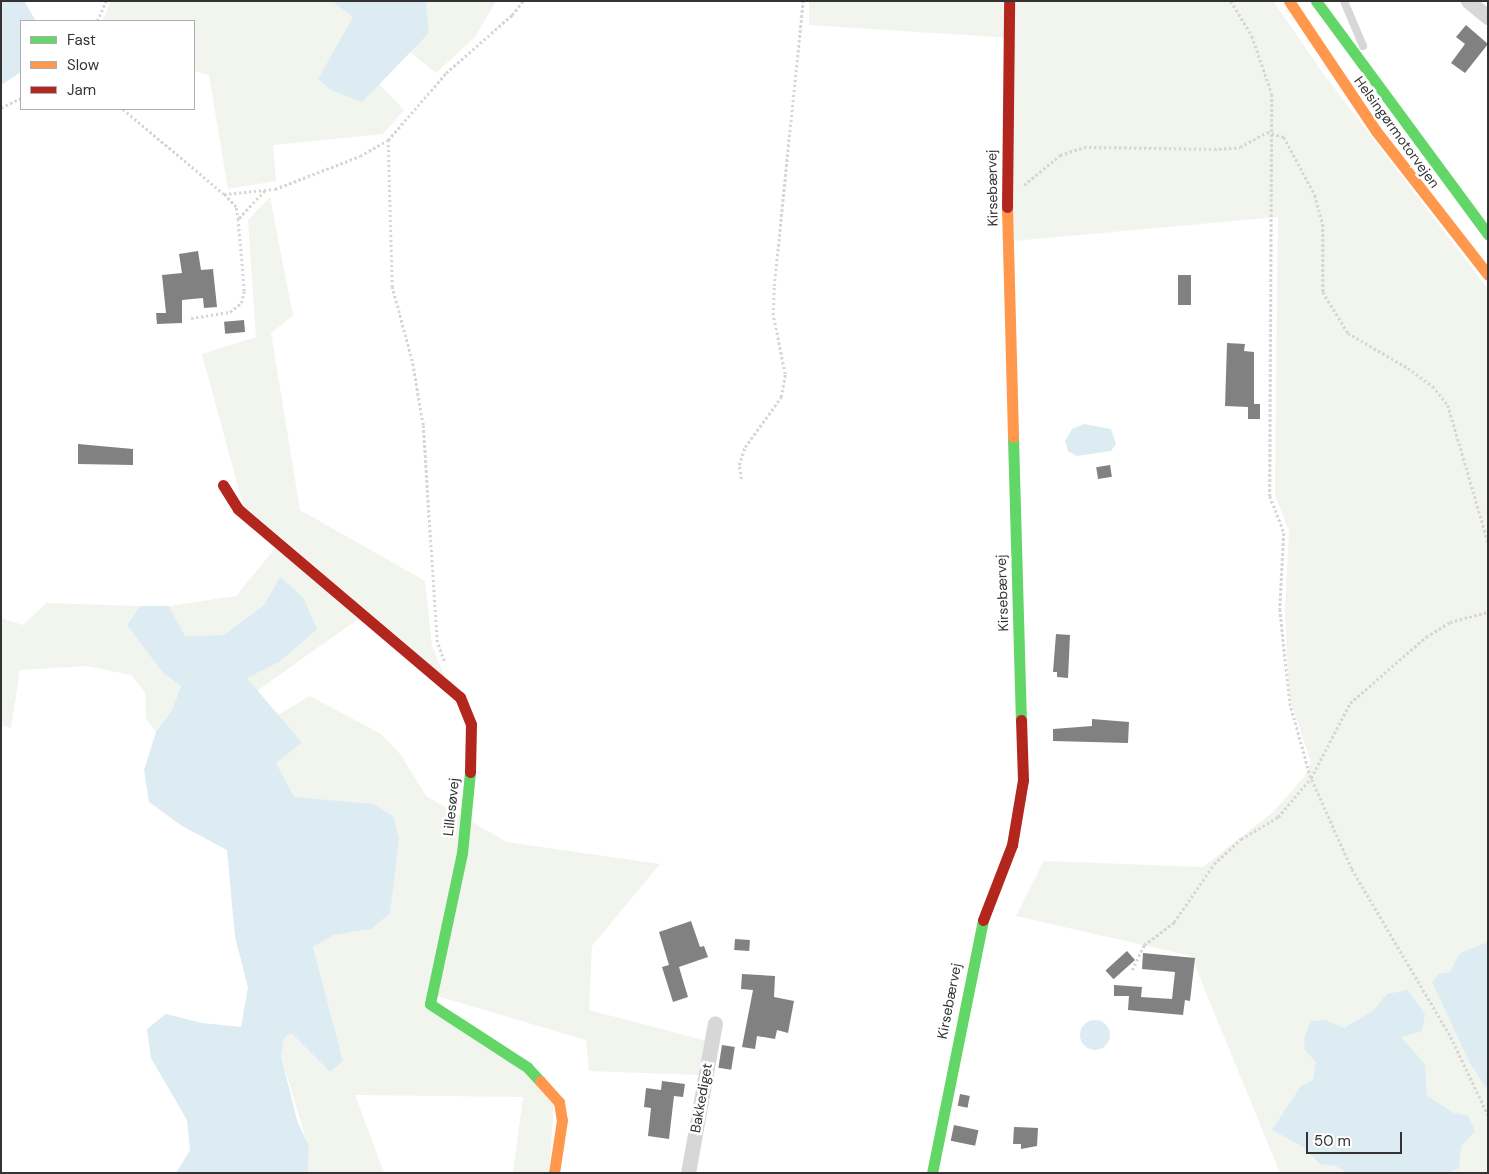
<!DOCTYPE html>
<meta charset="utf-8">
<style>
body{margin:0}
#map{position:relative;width:1489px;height:1174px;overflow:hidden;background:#fff;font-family:"DM Sans",sans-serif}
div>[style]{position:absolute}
.green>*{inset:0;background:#f1f5ed}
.water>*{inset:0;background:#ddebf3}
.round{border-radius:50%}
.building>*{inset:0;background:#818181;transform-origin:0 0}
.path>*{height:2.5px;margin-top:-1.25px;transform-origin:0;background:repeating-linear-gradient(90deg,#d6d6d6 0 2.5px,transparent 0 5px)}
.lane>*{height:8px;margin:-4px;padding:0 4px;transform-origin:4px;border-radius:4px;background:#d7d7d7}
.street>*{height:15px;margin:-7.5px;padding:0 7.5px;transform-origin:7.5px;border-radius:7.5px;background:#d7d7d7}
.fast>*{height:11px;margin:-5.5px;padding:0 5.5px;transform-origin:5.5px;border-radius:5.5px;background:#63d668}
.slow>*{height:11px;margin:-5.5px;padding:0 5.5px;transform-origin:5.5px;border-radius:5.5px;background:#ff974d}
.jam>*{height:11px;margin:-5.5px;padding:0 5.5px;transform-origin:5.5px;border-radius:5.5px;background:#b3261e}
span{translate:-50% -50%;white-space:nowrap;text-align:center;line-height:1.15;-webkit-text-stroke:5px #fff;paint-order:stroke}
.street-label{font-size:14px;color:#333}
.frame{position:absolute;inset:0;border:2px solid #333;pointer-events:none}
.legend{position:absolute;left:20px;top:20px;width:175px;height:90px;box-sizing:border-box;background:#fff;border:1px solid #adadad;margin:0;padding:6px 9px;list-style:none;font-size:15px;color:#333}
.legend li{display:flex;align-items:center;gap:10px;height:25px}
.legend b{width:25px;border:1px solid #adadad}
.scale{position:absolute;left:1306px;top:1132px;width:96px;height:22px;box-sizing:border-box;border:2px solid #333;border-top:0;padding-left:6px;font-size:15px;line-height:18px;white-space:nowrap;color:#333;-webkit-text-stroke:4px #fff;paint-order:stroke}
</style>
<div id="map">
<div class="green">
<div style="clip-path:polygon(111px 1px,332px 1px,353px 17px,361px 101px,379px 84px,404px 110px,383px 134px,273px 145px,276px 181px,228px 189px,209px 75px,194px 71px,194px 21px,102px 21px)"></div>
<div style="clip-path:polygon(426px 1px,496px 1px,475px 37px,436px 73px,410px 52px,429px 33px)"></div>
<div style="clip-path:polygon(809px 1px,1273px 1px,1325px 76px,1488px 289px,1488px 1173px,1280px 1173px,1191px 956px,1016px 916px,1044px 861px,1203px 867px,1273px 812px,1304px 777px,1311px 762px,1289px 696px,1285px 612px,1289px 531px,1275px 495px,1278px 217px,1012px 241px,1012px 38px,809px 25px)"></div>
<div style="clip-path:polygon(270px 197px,293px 316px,271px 333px,300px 510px,425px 581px,432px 646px,445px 677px,243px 505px,202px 354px,256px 337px,248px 220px)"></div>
<div style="clip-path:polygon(276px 547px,358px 619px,257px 691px,247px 677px,279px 662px,280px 577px,264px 605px,224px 635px,185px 636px,169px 606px,236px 596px)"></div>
<div style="clip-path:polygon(46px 603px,140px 606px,127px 625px,162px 672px,181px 686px,172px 710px,156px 732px,146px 719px,145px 692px,131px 675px,87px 666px,20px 670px,11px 728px,1px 725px,1px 618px,23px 625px)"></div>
<div style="clip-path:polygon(310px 696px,381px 734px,401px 755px,426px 796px,507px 842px,660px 864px,592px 946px,589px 1010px,707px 1041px,702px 1075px,589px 1071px,586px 1040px,427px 993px,524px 1071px,554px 1104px,549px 1173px,513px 1173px,523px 1097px,355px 1095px,384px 1173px,308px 1173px,309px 1150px,281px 1056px,284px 1038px,291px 1033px,330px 1072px,343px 1061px,313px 947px,334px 935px,371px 929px,373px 804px,294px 798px,276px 763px,302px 743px,276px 716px)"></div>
</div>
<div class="water">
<div style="clip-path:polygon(1px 1px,24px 1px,36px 21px,21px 21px,21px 72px,1px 85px)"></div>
<div style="clip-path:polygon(332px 1px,426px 1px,429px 33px,362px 102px,331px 90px,318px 79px,353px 17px)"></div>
<div style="clip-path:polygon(1084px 424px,1111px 429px,1116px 444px,1111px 451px,1077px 456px,1068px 451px,1065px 441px,1072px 429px)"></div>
<div style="clip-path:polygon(280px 577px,303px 597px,317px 629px,279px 662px,247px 678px,302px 743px,276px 763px,294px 797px,373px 804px,393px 816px,399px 838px,390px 913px,371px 929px,334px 935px,313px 947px,343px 1061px,330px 1072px,291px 1033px,284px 1038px,281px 1056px,297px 1120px,309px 1147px,308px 1173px,176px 1173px,190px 1150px,187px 1120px,151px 1058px,147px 1029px,166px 1014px,202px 1023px,241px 1027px,248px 987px,235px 937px,227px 850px,182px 826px,149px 802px,144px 770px,156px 732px,172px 710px,181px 686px,162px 672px,127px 625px,140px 606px,169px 606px,185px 636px,224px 635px,264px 605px)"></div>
<div style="clip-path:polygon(1488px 942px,1488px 1091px,1470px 1063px,1432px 982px,1439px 974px,1450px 972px,1460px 953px)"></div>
<div style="clip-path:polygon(1408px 990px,1425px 1014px,1422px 1031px,1401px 1037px,1425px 1064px,1427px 1096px,1454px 1113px,1468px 1116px,1475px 1131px,1461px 1146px,1459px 1168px,1449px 1173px,1347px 1173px,1336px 1166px,1320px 1164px,1302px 1146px,1272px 1130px,1301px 1086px,1313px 1080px,1316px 1062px,1305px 1050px,1304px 1039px,1311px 1021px,1325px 1020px,1344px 1028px,1373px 1011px,1387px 994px)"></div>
<div class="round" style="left:1080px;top:1020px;width:30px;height:30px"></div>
</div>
<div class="building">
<div style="clip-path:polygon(1466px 25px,1488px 44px,1465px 73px,1451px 63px,1465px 44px,1456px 37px)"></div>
<div style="clip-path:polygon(198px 251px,201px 270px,213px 269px,217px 307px,204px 308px,203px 298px,182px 300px,182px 323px,157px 324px,156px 313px,166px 313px,162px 275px,182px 273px,179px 254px)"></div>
<div style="left:1178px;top:275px;width:13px;height:30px"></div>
<div style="left:244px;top:320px;width:12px;height:20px;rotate:85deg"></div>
<div style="clip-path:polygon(1227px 343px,1245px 344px,1244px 351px,1254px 352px,1254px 404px,1260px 404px,1260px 419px,1248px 419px,1248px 407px,1225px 406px)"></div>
<div style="clip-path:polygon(78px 444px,133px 449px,133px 465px,78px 464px)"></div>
<div style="left:1110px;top:465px;width:12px;height:14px;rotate:81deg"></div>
<div style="clip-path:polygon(1056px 634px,1070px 635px,1068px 678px,1057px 677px,1057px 672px,1053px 672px)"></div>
<div style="clip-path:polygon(1092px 719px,1129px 722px,1128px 743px,1053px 741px,1053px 729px,1092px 726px)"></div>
<div style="clip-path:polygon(691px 921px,700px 947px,704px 946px,708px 957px,679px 967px,688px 997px,673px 1002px,662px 967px,669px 965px,659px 932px)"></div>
<div style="left:735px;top:939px;width:15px;height:11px;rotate:4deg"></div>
<div style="left:1127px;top:951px;width:12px;height:29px;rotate:48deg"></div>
<div style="clip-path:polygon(1143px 953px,1195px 958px,1190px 1001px,1185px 1000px,1183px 1015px,1128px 1010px,1129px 996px,1114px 996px,1114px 985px,1142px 987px,1141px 997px,1172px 999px,1175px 972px,1142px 969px)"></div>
<div style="clip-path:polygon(742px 974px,775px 976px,774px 997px,794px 1001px,788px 1033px,777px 1030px,775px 1039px,757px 1036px,755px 1049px,742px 1047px,753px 990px,741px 989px)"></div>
<div style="left:722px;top:1045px;width:13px;height:23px;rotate:9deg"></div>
<div style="clip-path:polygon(662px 1081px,685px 1084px,683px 1097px,674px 1096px,669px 1139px,648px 1136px,651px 1108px,644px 1107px,646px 1088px,661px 1090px)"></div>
<div style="left:960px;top:1094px;width:10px;height:12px;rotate:11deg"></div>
<div style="left:954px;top:1125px;width:25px;height:16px;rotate:12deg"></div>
<div style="clip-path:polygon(1014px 1127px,1038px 1128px,1037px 1146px,1021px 1149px,1021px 1144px,1013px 1144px)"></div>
</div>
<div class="path">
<div style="left:1231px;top:1px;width:41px;rotate:59deg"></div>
<div style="left:1252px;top:36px;width:61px;rotate:71deg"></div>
<div style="left:1272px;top:94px;width:402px;rotate:90.3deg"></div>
<div style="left:1270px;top:496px;width:40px;rotate:69deg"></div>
<div style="left:1284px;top:533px;width:76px;rotate:93deg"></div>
<div style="left:1280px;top:609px;width:95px;rotate:83.9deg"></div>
<div style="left:1290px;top:703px;width:75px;rotate:74.5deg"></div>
<div style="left:1310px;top:775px;width:103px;rotate:65.9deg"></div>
<div style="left:1352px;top:869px;width:195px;rotate:59.5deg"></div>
<div style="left:1451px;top:1037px;width:86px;rotate:64.6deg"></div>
<div style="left:97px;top:21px;width:22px;rotate:-66deg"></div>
<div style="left:1px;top:108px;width:22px;rotate:-27deg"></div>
<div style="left:123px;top:109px;width:132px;rotate:40.1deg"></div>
<div style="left:224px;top:194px;width:51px;rotate:-5.6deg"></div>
<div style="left:275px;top:189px;width:91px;rotate:-21.2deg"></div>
<div style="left:360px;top:156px;width:32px;rotate:-30deg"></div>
<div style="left:1024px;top:185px;width:47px;rotate:-39.8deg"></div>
<div style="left:1060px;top:155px;width:25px;rotate:-18deg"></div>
<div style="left:1084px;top:147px;width:130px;rotate:0.9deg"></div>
<div style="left:1214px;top:149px;width:26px;rotate:-4deg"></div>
<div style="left:1240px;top:147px;width:31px;rotate:-29deg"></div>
<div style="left:1267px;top:132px;width:18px;rotate:16deg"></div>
<div style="left:1284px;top:137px;width:66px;rotate:61.9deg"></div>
<div style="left:1315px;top:195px;width:30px;rotate:75deg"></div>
<div style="left:1323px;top:224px;width:68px;rotate:90deg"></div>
<div style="left:1323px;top:292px;width:48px;rotate:58.6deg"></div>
<div style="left:1348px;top:333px;width:69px;rotate:30.3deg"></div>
<div style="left:1408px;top:368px;width:31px;rotate:36deg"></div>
<div style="left:1433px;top:386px;width:24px;rotate:52deg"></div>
<div style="left:1448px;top:405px;width:143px;rotate:73.7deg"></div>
<div style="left:239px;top:218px;width:37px;rotate:-47deg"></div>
<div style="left:191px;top:318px;width:39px;rotate:-9deg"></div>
<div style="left:230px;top:312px;width:14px;rotate:-39deg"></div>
<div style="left:241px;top:303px;width:12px;rotate:-76deg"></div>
<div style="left:244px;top:291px;width:71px;rotate:-94.8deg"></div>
<div style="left:238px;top:220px;width:13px;rotate:-99deg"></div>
<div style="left:236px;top:207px;width:16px;rotate:-133deg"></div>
<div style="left:741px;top:479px;width:14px;rotate:-98deg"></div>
<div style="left:739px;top:465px;width:19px;rotate:-72deg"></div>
<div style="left:745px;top:447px;width:62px;rotate:-54.2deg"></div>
<div style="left:781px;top:397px;width:23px;rotate:-80deg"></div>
<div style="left:785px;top:374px;width:60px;rotate:-101.5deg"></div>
<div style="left:773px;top:315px;width:29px;rotate:-88deg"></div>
<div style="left:774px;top:286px;width:286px;rotate:-84.2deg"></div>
<div style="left:444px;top:661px;width:20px;rotate:-110deg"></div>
<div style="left:437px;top:642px;width:217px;rotate:-93.7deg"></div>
<div style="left:423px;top:425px;width:65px;rotate:-99.8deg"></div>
<div style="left:412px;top:361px;width:77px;rotate:-105.1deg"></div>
<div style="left:392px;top:287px;width:147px;rotate:-91.6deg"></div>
<div style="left:388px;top:140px;width:89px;rotate:-49.1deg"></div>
<div style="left:446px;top:73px;width:88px;rotate:-41.3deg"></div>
<div style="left:512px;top:15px;width:18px;rotate:-52deg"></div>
<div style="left:1132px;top:970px;width:28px;rotate:-64deg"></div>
<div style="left:1144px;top:945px;width:38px;rotate:-37deg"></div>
<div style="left:1174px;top:922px;width:70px;rotate:-55.4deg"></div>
<div style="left:1214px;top:864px;width:37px;rotate:-43deg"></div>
<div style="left:1241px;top:839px;width:43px;rotate:-30.7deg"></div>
<div style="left:1278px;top:817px;width:51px;rotate:-49.8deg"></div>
<div style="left:1311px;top:778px;width:85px;rotate:-62.5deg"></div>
<div style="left:1350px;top:703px;width:101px;rotate:-41deg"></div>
<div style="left:1426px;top:637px;width:28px;rotate:-32deg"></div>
<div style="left:1450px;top:622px;width:39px;rotate:-15deg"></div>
</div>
<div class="lane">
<div style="left:1344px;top:1px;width:49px;rotate:67.1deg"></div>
</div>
<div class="street">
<div style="left:1468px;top:1px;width:26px;rotate:39deg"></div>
<div style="left:688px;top:1173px;width:152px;rotate:-79.8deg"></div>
</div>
<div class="fast">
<div style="left:1316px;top:1px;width:290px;rotate:53.6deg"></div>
<div style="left:1013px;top:437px;width:283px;rotate:88.4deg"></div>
<div style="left:470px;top:772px;width:81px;rotate:95.6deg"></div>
<div style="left:462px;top:853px;width:154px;rotate:102deg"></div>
<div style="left:430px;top:1004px;width:116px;rotate:33deg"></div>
<div style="left:527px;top:1067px;width:19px;rotate:47deg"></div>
<div style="left:932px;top:1173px;width:258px;rotate:-78.6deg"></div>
</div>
<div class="slow">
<div style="left:1289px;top:1px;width:156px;rotate:56.2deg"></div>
<div style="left:1376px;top:131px;width:182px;rotate:52.1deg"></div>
<div style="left:1007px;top:207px;width:230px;rotate:88.5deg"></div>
<div style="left:540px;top:1081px;width:28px;rotate:48deg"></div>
<div style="left:559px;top:1102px;width:18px;rotate:81deg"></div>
<div style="left:562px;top:1120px;width:54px;rotate:98.6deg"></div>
</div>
<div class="jam">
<div style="left:1007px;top:207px;width:206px;rotate:-89.4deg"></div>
<div style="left:223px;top:485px;width:28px;rotate:58deg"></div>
<div style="left:238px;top:509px;width:291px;rotate:40.3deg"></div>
<div style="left:460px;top:697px;width:29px;rotate:68deg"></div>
<div style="left:471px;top:724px;width:48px;rotate:91.2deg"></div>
<div style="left:983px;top:920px;width:80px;rotate:-68.9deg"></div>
<div style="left:1012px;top:845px;width:66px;rotate:-80.4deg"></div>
<div style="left:1023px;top:780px;width:60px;rotate:-91.9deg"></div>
</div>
<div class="street-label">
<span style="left:1397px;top:132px;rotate:54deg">Helsingørmotorvejen</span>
<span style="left:992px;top:188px;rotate:-91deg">Kirsebærvej</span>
<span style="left:1002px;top:593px;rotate:-92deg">Kirsebærvej</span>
<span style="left:451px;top:807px;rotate:-84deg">Lillesøvej</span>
<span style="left:949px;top:1001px;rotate:-79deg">Kirsebærvej</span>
<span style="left:701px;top:1098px;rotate:-80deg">Bakkediget</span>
</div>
<div class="frame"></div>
<ul class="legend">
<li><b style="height:6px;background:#63d668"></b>Fast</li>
<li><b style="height:6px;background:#ff974d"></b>Slow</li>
<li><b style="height:6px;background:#b3261e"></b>Jam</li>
</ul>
<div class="scale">50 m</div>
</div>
